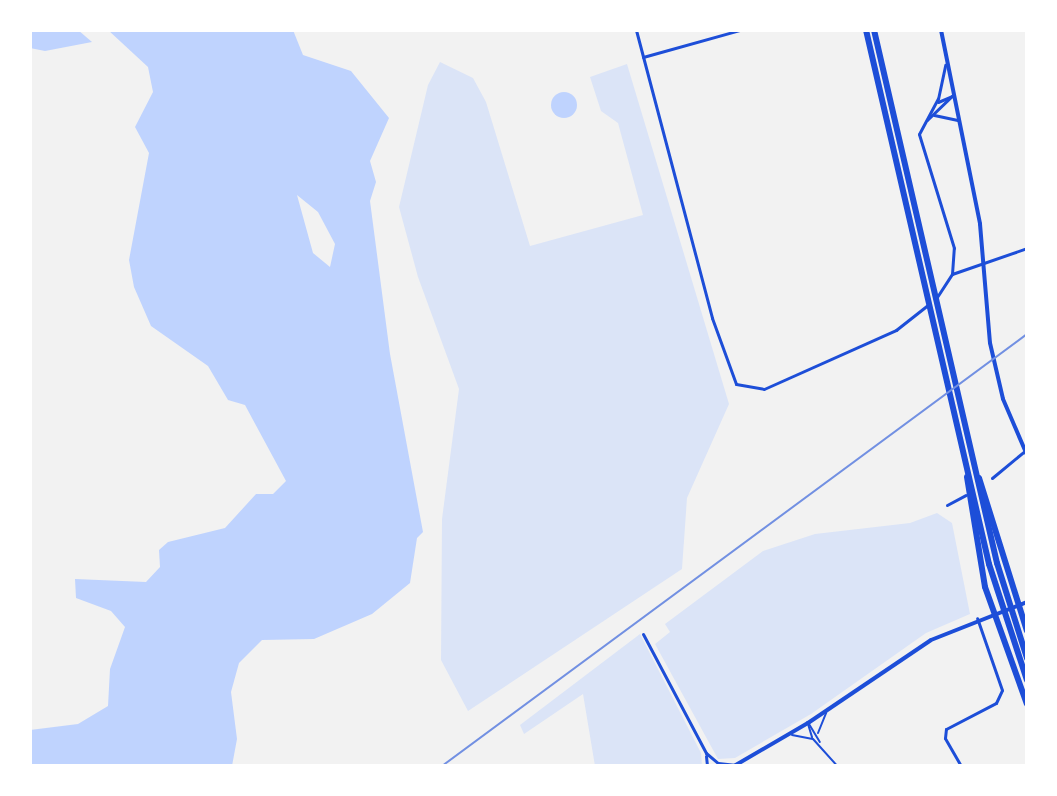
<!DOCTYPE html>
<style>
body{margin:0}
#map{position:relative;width:1057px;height:796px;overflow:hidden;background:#f2f2f2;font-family:Helvetica,sans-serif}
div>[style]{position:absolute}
.green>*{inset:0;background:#dbe4f7}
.water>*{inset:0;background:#bfd3fe}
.round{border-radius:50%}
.service>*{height:2px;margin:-1px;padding:0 1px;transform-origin:1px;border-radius:1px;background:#1d4ed8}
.minor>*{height:3px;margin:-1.5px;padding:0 1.5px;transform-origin:1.5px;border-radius:1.5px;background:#1d4ed8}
.tertiary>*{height:4px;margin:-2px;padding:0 2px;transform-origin:2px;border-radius:2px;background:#1d4ed8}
.trunk>*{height:6px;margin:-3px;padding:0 3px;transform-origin:3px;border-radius:3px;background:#1d4ed8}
.rail>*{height:2px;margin:-1px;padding:0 1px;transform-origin:1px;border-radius:1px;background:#7290e2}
span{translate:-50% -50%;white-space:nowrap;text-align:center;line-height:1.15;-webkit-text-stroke:7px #fff;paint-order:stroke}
.frame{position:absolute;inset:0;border:32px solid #fff;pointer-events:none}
</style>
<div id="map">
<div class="green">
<div style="clip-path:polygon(440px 62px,473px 78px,486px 102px,530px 246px,643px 215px,618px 123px,601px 111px,590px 77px,627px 64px,729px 404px,687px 498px,682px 569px,468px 711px,441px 660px,442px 519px,459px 389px,418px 277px,399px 207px,428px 85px)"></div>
<div style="clip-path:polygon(937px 513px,952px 523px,970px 614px,926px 633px,811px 714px,735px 758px,718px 759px,655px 644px,670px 632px,665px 624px,763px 551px,815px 534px,910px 523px)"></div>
<div style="clip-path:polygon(640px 634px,701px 753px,702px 766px,595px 766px,583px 694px,524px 734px,520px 725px)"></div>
</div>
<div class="water">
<div style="clip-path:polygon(30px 30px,78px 30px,92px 42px,45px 51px,30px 48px)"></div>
<div style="clip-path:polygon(evenodd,108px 30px,293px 30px,303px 55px,351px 71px,389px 118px,370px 161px,376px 182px,370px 201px,390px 354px,423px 532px,417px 538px,410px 583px,372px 614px,314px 639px,262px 640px,239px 663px,231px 692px,237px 739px,232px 766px,30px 766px,30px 730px,78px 724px,108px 706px,110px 669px,125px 627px,111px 611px,76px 598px,75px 579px,146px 582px,160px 567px,159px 550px,168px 542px,225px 528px,256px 494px,273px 494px,286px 481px,245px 405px,228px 400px,208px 366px,151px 326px,134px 287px,129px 260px,149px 153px,135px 127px,153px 92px,148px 67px,108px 30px,297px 195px,318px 212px,335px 244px,330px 267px,313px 253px,297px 195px)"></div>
<div class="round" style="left:551px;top:92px;width:26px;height:26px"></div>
</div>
<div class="service">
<div style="left:808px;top:724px;width:14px;rotate:73deg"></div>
<div style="left:809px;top:724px;width:21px;rotate:59deg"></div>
<div style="left:818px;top:733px;width:22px;rotate:-68deg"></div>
<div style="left:792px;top:735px;width:21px;rotate:11deg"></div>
<div style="left:813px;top:739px;width:36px;rotate:48deg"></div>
</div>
<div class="minor">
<div style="left:636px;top:30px;width:298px;rotate:75.2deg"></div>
<div style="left:712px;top:318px;width:70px;rotate:70deg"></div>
<div style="left:736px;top:384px;width:28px;rotate:10deg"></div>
<div style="left:764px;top:389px;width:145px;rotate:-24.1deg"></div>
<div style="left:896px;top:330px;width:42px;rotate:-38.2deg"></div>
<div style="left:643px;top:57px;width:101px;rotate:-15.6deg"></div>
<div style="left:938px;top:102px;width:15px;rotate:-23deg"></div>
<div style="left:934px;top:115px;width:24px;rotate:12deg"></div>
<div style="left:927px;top:120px;width:35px;rotate:-44deg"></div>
<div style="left:952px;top:274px;width:79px;rotate:-19.1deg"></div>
<div style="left:937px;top:297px;width:27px;rotate:-57deg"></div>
<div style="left:952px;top:274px;width:26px;rotate:-86deg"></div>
<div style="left:954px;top:248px;width:119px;rotate:-107.1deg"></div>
<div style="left:919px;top:134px;width:40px;rotate:-62deg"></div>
<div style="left:938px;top:99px;width:35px;rotate:-78deg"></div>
<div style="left:992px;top:478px;width:45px;rotate:-39.6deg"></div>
<div style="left:947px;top:505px;width:21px;rotate:-28deg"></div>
<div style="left:643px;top:634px;width:135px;rotate:62.1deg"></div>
<div style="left:706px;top:753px;width:16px;rotate:40deg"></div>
<div style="left:718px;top:763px;width:18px;rotate:6deg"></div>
<div style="left:706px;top:756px;width:10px;rotate:84deg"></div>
<div style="left:961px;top:766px;width:32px;rotate:-120deg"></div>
<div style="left:945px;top:738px;width:9px;rotate:-84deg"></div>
<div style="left:946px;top:729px;width:56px;rotate:-27.5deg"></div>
<div style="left:996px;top:703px;width:14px;rotate:-65deg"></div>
<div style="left:1002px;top:690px;width:76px;rotate:-109.1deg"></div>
</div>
<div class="tertiary">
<div style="left:941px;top:30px;width:198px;rotate:78.6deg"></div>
<div style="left:980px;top:224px;width:119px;rotate:85.2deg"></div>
<div style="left:990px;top:343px;width:57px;rotate:76.9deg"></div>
<div style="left:1003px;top:399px;width:61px;rotate:66.8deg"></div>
<div style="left:734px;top:766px;width:86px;rotate:-30.2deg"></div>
<div style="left:808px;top:723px;width:148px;rotate:-34deg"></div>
<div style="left:931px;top:640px;width:103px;rotate:-21.6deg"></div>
</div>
<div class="trunk">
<div style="left:866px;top:30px;width:548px;rotate:77.03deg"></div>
<div style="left:989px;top:564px;width:122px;rotate:71.9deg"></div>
<div style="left:874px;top:30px;width:547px;rotate:77.01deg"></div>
<div style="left:997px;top:563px;width:100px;rotate:72.5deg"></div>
<div style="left:967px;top:477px;width:111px;rotate:80.7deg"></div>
<div style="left:985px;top:587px;width:124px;rotate:70.3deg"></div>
<div style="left:979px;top:478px;width:160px;rotate:72.6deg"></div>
</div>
<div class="rail">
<div style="left:442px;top:766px;width:727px;rotate:-36.44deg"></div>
</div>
<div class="frame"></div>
</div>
